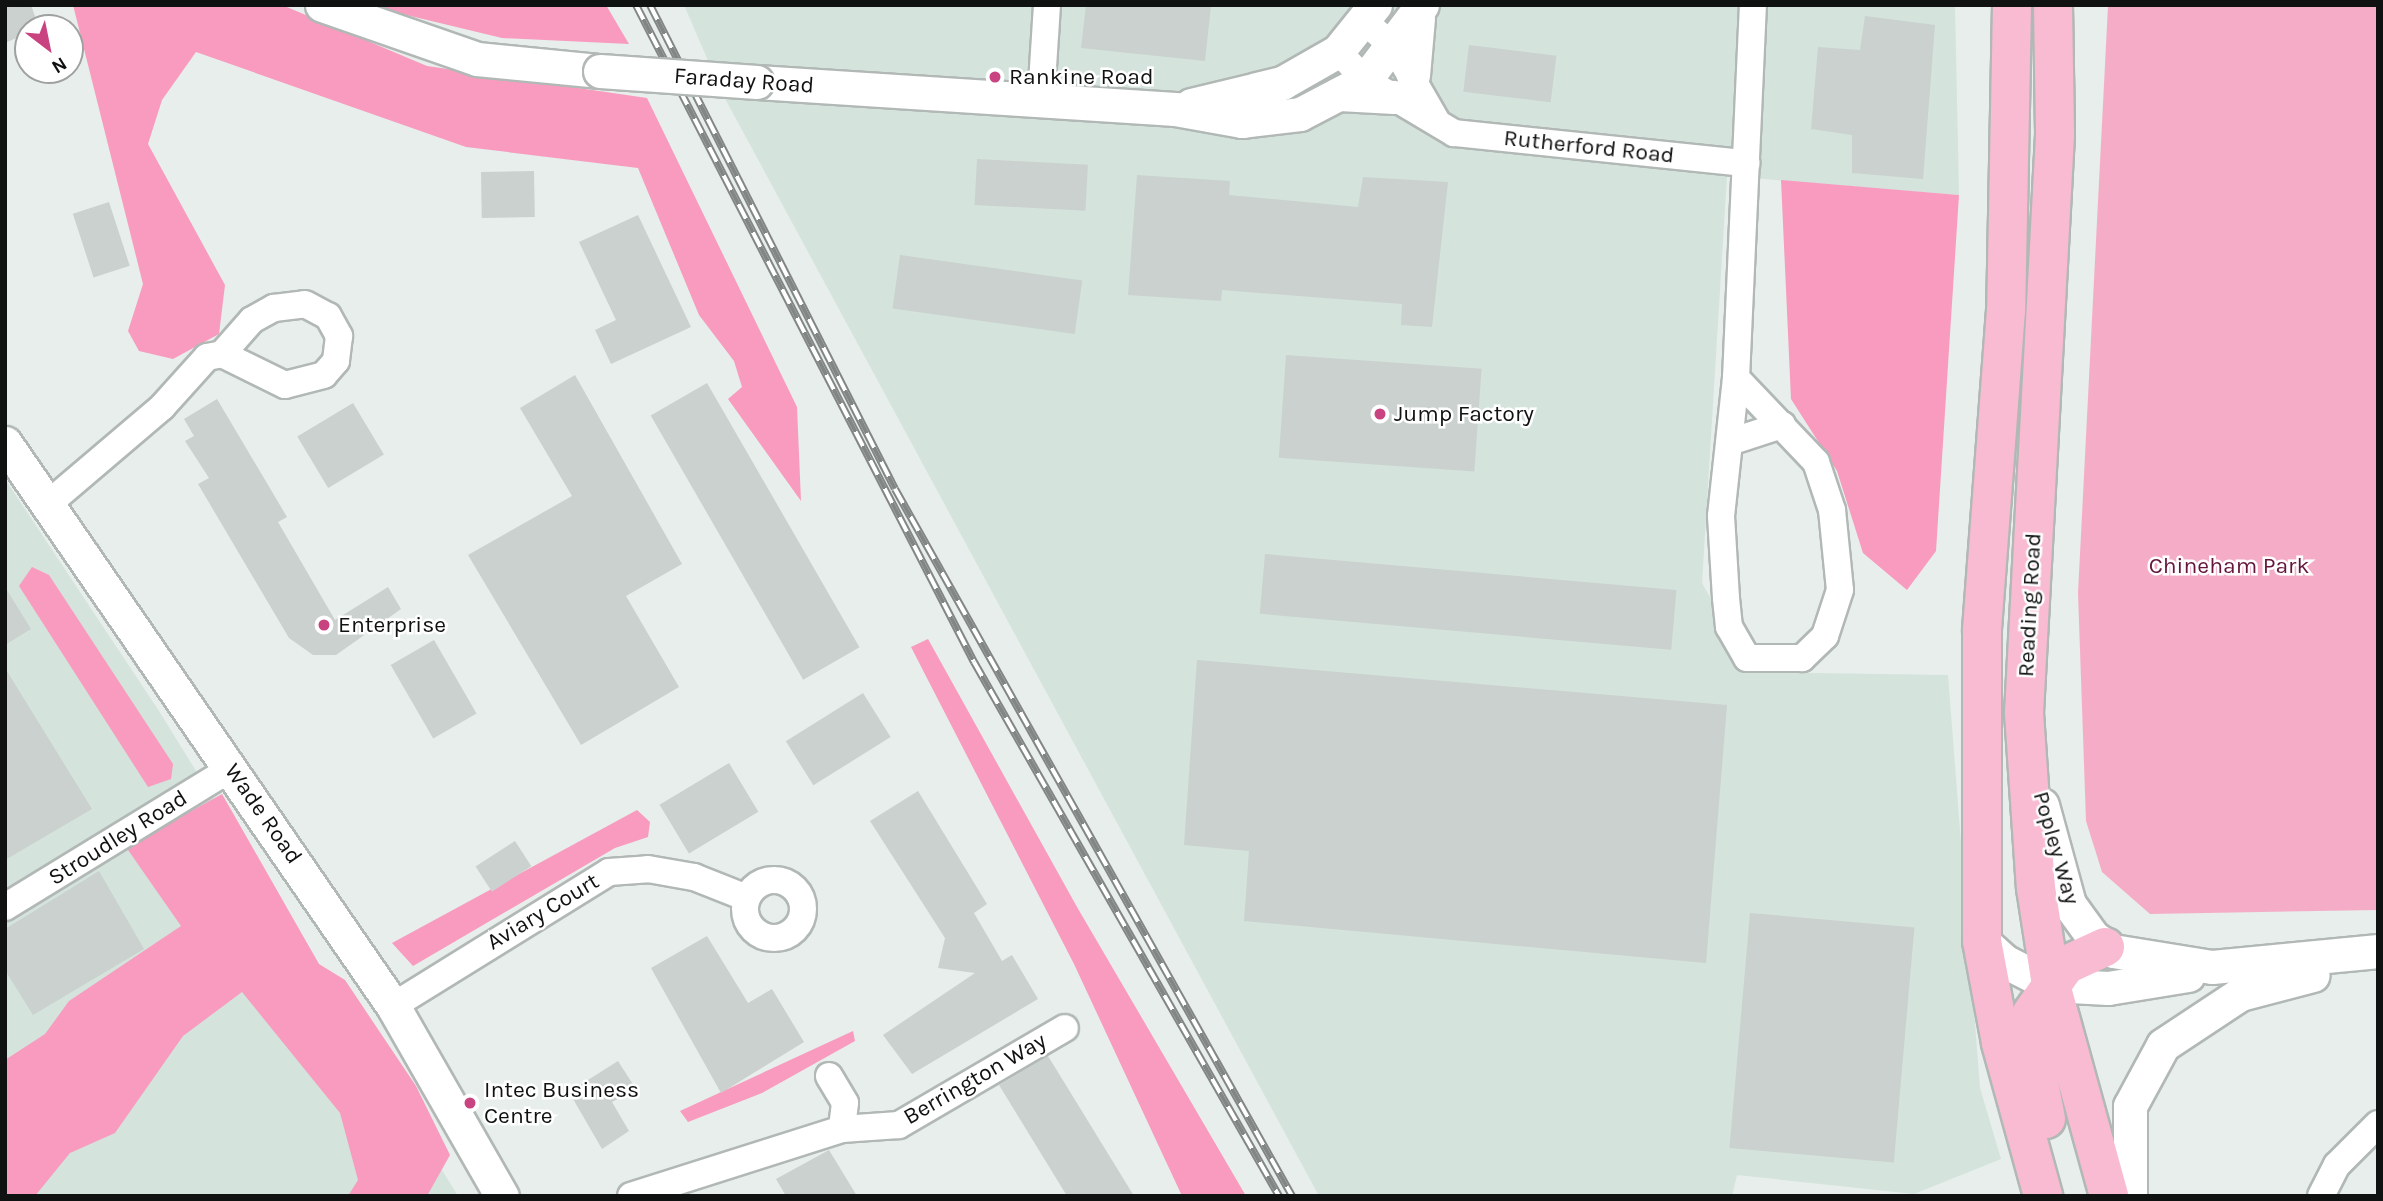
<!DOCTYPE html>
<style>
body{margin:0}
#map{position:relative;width:2383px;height:1201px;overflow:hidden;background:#e7eeeb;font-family:Karla,sans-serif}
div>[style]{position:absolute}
.built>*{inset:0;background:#d4e3dc}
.green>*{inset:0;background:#f5adc7}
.forest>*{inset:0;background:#f89bbe}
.building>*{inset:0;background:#cad1ce;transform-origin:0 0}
.roads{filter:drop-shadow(2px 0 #b1b8b5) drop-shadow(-2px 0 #b1b8b5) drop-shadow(0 2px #b1b8b5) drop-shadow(0 -2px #b1b8b5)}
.minor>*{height:26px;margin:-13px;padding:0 13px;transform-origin:13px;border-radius:13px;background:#fff}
.minor>.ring{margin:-13px;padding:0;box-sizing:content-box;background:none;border:26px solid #fff;border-radius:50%}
.tertiary>*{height:33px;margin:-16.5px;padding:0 16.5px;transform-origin:16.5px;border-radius:16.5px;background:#fff}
.trunk>*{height:38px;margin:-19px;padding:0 19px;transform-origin:19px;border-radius:19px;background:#f8bbd2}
.rail>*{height:8px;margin-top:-4px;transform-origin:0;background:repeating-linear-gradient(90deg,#fff 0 16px,#828785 0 32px);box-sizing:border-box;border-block:2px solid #828785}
.bridges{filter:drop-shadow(2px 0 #b1b8b5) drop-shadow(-2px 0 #b1b8b5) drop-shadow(0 2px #b1b8b5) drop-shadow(0 -2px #b1b8b5)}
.tertiary-bridge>*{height:33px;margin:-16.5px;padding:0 16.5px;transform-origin:16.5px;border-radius:16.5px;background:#fff}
.dots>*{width:19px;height:19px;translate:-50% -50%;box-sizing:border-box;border:4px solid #fff;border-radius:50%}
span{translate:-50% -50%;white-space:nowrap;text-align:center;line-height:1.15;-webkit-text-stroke:5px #fff;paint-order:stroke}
.poi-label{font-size:23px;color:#101211}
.left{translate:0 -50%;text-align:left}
.street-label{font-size:23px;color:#101211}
.park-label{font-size:23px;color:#65153c}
.frame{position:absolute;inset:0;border:7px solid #101211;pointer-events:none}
.north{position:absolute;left:14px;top:14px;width:70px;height:70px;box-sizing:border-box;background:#fff;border:2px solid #9fa0a0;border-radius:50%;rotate:148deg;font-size:19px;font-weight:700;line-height:28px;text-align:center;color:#101211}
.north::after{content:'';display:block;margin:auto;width:24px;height:32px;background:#ca4381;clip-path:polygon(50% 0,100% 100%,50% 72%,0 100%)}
</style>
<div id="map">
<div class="built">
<div style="clip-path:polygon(684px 5px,1955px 5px,1959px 195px,1727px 176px,1702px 583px,1752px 672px,1948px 675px,1980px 1088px,2001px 1159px,1914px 1194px,1737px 1175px,1732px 1196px,1319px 1196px,722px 93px)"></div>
<div style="clip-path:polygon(5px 479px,159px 711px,458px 1196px,5px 1196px)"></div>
</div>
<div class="green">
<div style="clip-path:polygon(2378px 5px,2378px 910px,2150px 914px,2102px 872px,2086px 821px,2078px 593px,2108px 6px)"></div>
</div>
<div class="forest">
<div style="clip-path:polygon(73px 5px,282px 5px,427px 66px,647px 98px,797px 407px,801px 501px,728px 399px,742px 387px,734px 361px,699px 315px,638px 168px,466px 147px,196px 52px,162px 100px,148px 144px,225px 285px,219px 334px,173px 359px,139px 351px,128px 331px,143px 284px)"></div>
<div style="clip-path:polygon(365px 5px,606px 5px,629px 44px,502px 38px)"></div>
<div style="clip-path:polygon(1781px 180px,1959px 195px,1936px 551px,1907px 590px,1863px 553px,1837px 471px,1791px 399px)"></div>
<div style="clip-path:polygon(32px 567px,49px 575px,173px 764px,171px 779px,148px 787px,19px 586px)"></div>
<div style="clip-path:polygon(928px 639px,1077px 907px,1246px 1196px,1182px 1196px,1074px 964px,911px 647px)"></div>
<div style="clip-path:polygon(222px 794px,319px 964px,345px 980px,416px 1086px,450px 1155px,427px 1196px,348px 1196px,358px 1180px,340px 1113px,242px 992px,183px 1036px,115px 1133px,70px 1153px,35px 1196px,5px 1196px,5px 1060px,45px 1034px,69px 1001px,181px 926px,126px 847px)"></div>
<div style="clip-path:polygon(637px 810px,650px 822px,648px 837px,615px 848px,413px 966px,392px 943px)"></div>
<div style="clip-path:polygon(853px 1031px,855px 1041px,762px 1093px,688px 1122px,680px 1111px)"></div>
</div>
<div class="building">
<div style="clip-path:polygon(5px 5px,31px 5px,39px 28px,5px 43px)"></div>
<div style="clip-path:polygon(1086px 5px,1211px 5px,1205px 61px,1081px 48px)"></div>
<div style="clip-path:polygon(1865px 16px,1935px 25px,1923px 179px,1852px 173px,1852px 135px,1811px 129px,1818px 47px,1860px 50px)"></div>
<div style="left:1469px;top:45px;width:88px;height:47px;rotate:7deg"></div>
<div style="left:977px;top:159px;width:111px;height:46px;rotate:3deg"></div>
<div style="left:534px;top:171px;width:46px;height:53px;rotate:89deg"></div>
<div style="clip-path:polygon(1137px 175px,1230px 181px,1229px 195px,1358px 207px,1363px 177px,1448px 182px,1432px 327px,1401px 325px,1402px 304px,1222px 290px,1221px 301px,1128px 295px)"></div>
<div style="left:109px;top:202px;width:67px;height:38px;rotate:72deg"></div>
<div style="clip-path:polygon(638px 215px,691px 327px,611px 364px,595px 330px,616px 320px,579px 242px)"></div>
<div style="left:900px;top:255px;width:184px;height:54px;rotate:8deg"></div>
<div style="left:1286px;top:355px;width:196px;height:103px;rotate:4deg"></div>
<div style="clip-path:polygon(575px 375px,682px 564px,626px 596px,679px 687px,581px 745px,468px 555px,572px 496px,520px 408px)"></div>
<div style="left:707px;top:383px;width:305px;height:65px;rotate:60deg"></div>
<div style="clip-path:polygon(217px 399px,287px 517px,278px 522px,335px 620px,388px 587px,401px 609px,336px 655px,313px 655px,289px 638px,198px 484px,209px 478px,185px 441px,194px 436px,184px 419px)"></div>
<div style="left:353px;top:403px;width:60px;height:65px;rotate:59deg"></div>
<div style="left:1265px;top:554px;width:413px;height:60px;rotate:5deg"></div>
<div style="clip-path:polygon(5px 587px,31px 629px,5px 645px)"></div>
<div style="left:434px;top:640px;width:85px;height:50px;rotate:60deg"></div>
<div style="clip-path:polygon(1197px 660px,1727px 705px,1706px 963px,1244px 921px,1249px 851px,1184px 845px)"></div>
<div style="clip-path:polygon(5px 668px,92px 809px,5px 860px)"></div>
<div style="left:863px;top:693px;width:52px;height:91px;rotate:58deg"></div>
<div style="left:729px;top:763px;width:57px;height:81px;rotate:59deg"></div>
<div style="clip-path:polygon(918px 791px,987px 904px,974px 913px,1002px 961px,1012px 955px,1038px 999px,912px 1074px,883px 1035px,975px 973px,938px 968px,945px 938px,870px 821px)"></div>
<div style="left:515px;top:841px;width:30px;height:47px;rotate:57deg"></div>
<div style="clip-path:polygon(99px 871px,144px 949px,33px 1015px,5px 970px,5px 929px)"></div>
<div style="left:1750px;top:913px;width:165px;height:236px;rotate:5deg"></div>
<div style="clip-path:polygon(707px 936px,748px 1003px,772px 989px,804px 1042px,721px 1093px,651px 968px)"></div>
<div style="clip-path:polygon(1048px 1056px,1134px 1196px,1067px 1196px,999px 1085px)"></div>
<div style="clip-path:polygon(618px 1061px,636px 1089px,612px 1102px,629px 1131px,602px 1149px,569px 1092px)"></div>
<div style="clip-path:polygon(829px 1150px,857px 1196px,786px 1196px,776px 1179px)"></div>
</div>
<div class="roads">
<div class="minor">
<div style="left:1365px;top:22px;width:38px;rotate:41deg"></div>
<div style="left:1394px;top:47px;width:84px;rotate:60.1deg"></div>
<div style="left:1338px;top:51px;width:40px;rotate:47deg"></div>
<div style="left:1365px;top:80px;width:104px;rotate:30.8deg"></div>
<div style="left:1454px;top:133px;width:294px;rotate:5.9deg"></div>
<div style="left:1041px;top:98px;width:93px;rotate:-86.3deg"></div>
<div style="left:305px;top:304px;width:26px;rotate:28deg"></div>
<div style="left:328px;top:316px;width:23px;rotate:61deg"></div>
<div style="left:339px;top:336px;width:25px;rotate:97deg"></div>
<div style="left:336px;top:361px;width:18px;rotate:131deg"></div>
<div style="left:324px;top:375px;width:40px;rotate:165.6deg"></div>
<div style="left:285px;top:385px;width:70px;rotate:-153.8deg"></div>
<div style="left:222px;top:354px;width:45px;rotate:-48.6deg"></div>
<div style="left:252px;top:320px;width:25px;rotate:-29deg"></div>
<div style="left:274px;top:308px;width:31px;rotate:-7deg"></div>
<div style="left:1736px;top:378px;width:116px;rotate:46.4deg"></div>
<div style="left:1816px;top:462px;width:51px;rotate:71.6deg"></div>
<div style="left:1832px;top:510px;width:80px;rotate:84.3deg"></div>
<div style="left:1840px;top:590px;width:48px;rotate:108.1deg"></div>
<div style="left:1825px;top:636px;width:32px;rotate:136deg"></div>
<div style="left:1802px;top:658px;width:55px;rotate:180deg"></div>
<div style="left:1747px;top:658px;width:36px;rotate:-120deg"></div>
<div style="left:1729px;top:627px;width:29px;rotate:-96deg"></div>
<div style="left:1726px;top:598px;width:82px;rotate:-93.5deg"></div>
<div style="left:1721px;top:516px;width:139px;rotate:-83.8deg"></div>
<div style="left:1736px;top:378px;width:371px;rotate:-87.4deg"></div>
<div style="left:1730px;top:442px;width:55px;rotate:-18.1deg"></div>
<div style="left:48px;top:504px;width:150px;rotate:-40.4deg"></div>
<div style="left:162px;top:407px;width:67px;rotate:-48deg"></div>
<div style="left:207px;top:357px;width:15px;rotate:-11deg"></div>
<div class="ring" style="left:745px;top:880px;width:32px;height:32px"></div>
<div style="left:5px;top:907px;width:264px;rotate:-31.5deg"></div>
<div style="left:393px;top:1006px;width:254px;rotate:-31.8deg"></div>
<div style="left:609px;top:872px;width:39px;rotate:-4deg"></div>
<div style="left:648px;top:869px;width:47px;rotate:9.9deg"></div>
<div style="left:694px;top:877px;width:57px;rotate:21.6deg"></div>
<div style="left:829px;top:1076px;width:31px;rotate:59deg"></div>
<div style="left:845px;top:1103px;width:26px;rotate:97deg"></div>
<div style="left:631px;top:1196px;width:221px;rotate:-17.6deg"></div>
<div style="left:842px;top:1129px;width:57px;rotate:-4deg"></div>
<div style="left:899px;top:1125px;width:192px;rotate:-30.3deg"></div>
<div style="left:2321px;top:1196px;width:35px;rotate:-63deg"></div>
<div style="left:2337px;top:1165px;width:58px;rotate:-45deg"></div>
</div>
<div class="tertiary">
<div style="left:322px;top:5px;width:164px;rotate:19.2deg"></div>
<div style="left:477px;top:59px;width:124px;rotate:5.6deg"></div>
<div style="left:1413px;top:75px;width:57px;rotate:-85deg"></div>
<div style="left:757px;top:82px;width:419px;rotate:3.7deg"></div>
<div style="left:1175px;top:109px;width:68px;rotate:10.2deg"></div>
<div style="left:1242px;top:121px;width:58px;rotate:-6.9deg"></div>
<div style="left:1300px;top:114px;width:73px;rotate:-27.6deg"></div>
<div style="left:1365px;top:80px;width:94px;rotate:-52.8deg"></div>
<div style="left:1339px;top:94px;width:55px;rotate:3.1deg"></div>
<div style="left:1191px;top:105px;width:94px;rotate:-13.6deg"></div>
<div style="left:1282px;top:83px;width:64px;rotate:-29.7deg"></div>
<div style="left:1338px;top:51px;width:59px;rotate:-51.2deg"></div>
<div style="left:5px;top:443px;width:684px;rotate:55.43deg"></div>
<div style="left:393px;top:1006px;width:219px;rotate:60.2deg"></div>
<div style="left:2042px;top:805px;width:103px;rotate:74.7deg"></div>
<div style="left:2069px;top:904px;width:41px;rotate:54deg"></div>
<div style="left:2093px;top:937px;width:24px;rotate:35deg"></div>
<div style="left:2113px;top:951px;width:100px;rotate:9.2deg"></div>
<div style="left:2212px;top:967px;width:167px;rotate:-5.5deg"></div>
<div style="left:1982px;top:941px;width:30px;rotate:42deg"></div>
<div style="left:2004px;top:961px;width:53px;rotate:27.1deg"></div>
<div style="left:2051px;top:985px;width:57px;rotate:3deg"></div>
<div style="left:2108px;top:988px;width:81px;rotate:-9.2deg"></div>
<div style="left:2130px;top:1196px;width:90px;rotate:-90deg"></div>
<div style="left:2130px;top:1106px;width:69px;rotate:-61.6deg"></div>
<div style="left:2163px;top:1045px;width:92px;rotate:-33.5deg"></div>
<div style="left:2240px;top:994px;width:75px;rotate:-14.6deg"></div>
</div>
<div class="trunk">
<div style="left:2012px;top:5px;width:305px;rotate:91.1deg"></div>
<div style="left:2006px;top:310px;width:322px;rotate:94.3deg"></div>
<div style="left:1982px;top:631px;width:310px;rotate:90deg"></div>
<div style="left:1982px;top:941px;width:104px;rotate:79.4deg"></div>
<div style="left:2001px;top:1043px;width:159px;rotate:74.6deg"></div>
<div style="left:2053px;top:5px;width:130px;rotate:89.1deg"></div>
<div style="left:2055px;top:135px;width:579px;rotate:93.07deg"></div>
<div style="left:2024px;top:713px;width:175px;rotate:86.1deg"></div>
<div style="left:2036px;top:888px;width:98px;rotate:81.2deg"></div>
<div style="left:2051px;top:985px;width:219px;rotate:74.6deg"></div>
<div style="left:2046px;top:1119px;width:84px;rotate:-101deg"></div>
<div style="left:2030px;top:1037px;width:24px;rotate:-85deg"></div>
<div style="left:2032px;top:1013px;width:59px;rotate:-54.7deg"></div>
<div style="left:2066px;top:965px;width:43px;rotate:-24.8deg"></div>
</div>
</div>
<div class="rail">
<div style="left:636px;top:5px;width:739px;rotate:62.78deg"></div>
<div style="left:974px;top:662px;width:615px;rotate:60.27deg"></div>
<div style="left:650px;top:5px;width:542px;rotate:63.15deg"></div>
<div style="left:895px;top:489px;width:811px;rotate:60.68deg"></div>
</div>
<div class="bridges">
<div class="tertiary-bridge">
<div style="left:600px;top:71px;width:157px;rotate:4deg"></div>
</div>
</div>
<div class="dots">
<div style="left:995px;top:77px;background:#ca4381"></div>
<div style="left:1380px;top:414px;background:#ca4381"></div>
<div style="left:324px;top:625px;background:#ca4381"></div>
<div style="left:470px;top:1103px;background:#ca4381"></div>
</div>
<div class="poi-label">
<span class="left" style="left:1009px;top:77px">Rankine Road</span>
<span class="left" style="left:1394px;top:414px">Jump Factory</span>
<span class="left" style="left:338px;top:625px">Enterprise</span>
<span class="left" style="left:484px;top:1103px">Intec Business<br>Centre</span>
</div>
<div class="street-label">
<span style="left:744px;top:81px;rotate:4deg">Faraday Road</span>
<span style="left:1589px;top:147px;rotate:6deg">Rutherford Road</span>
<span style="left:2030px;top:605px;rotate:-87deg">Reading Road</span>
<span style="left:263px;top:814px;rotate:55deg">Wade Road</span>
<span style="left:118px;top:838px;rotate:-32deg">Stroudley Road</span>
<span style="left:2056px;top:848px;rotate:74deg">Popley Way</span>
<span style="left:543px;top:912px;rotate:-31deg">Aviary Court</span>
<span style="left:975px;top:1079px;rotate:-30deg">Berrington Way</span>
</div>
<div class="park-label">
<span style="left:2229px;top:566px">Chineham Park</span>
</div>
<div class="frame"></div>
<div class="north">N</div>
</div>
